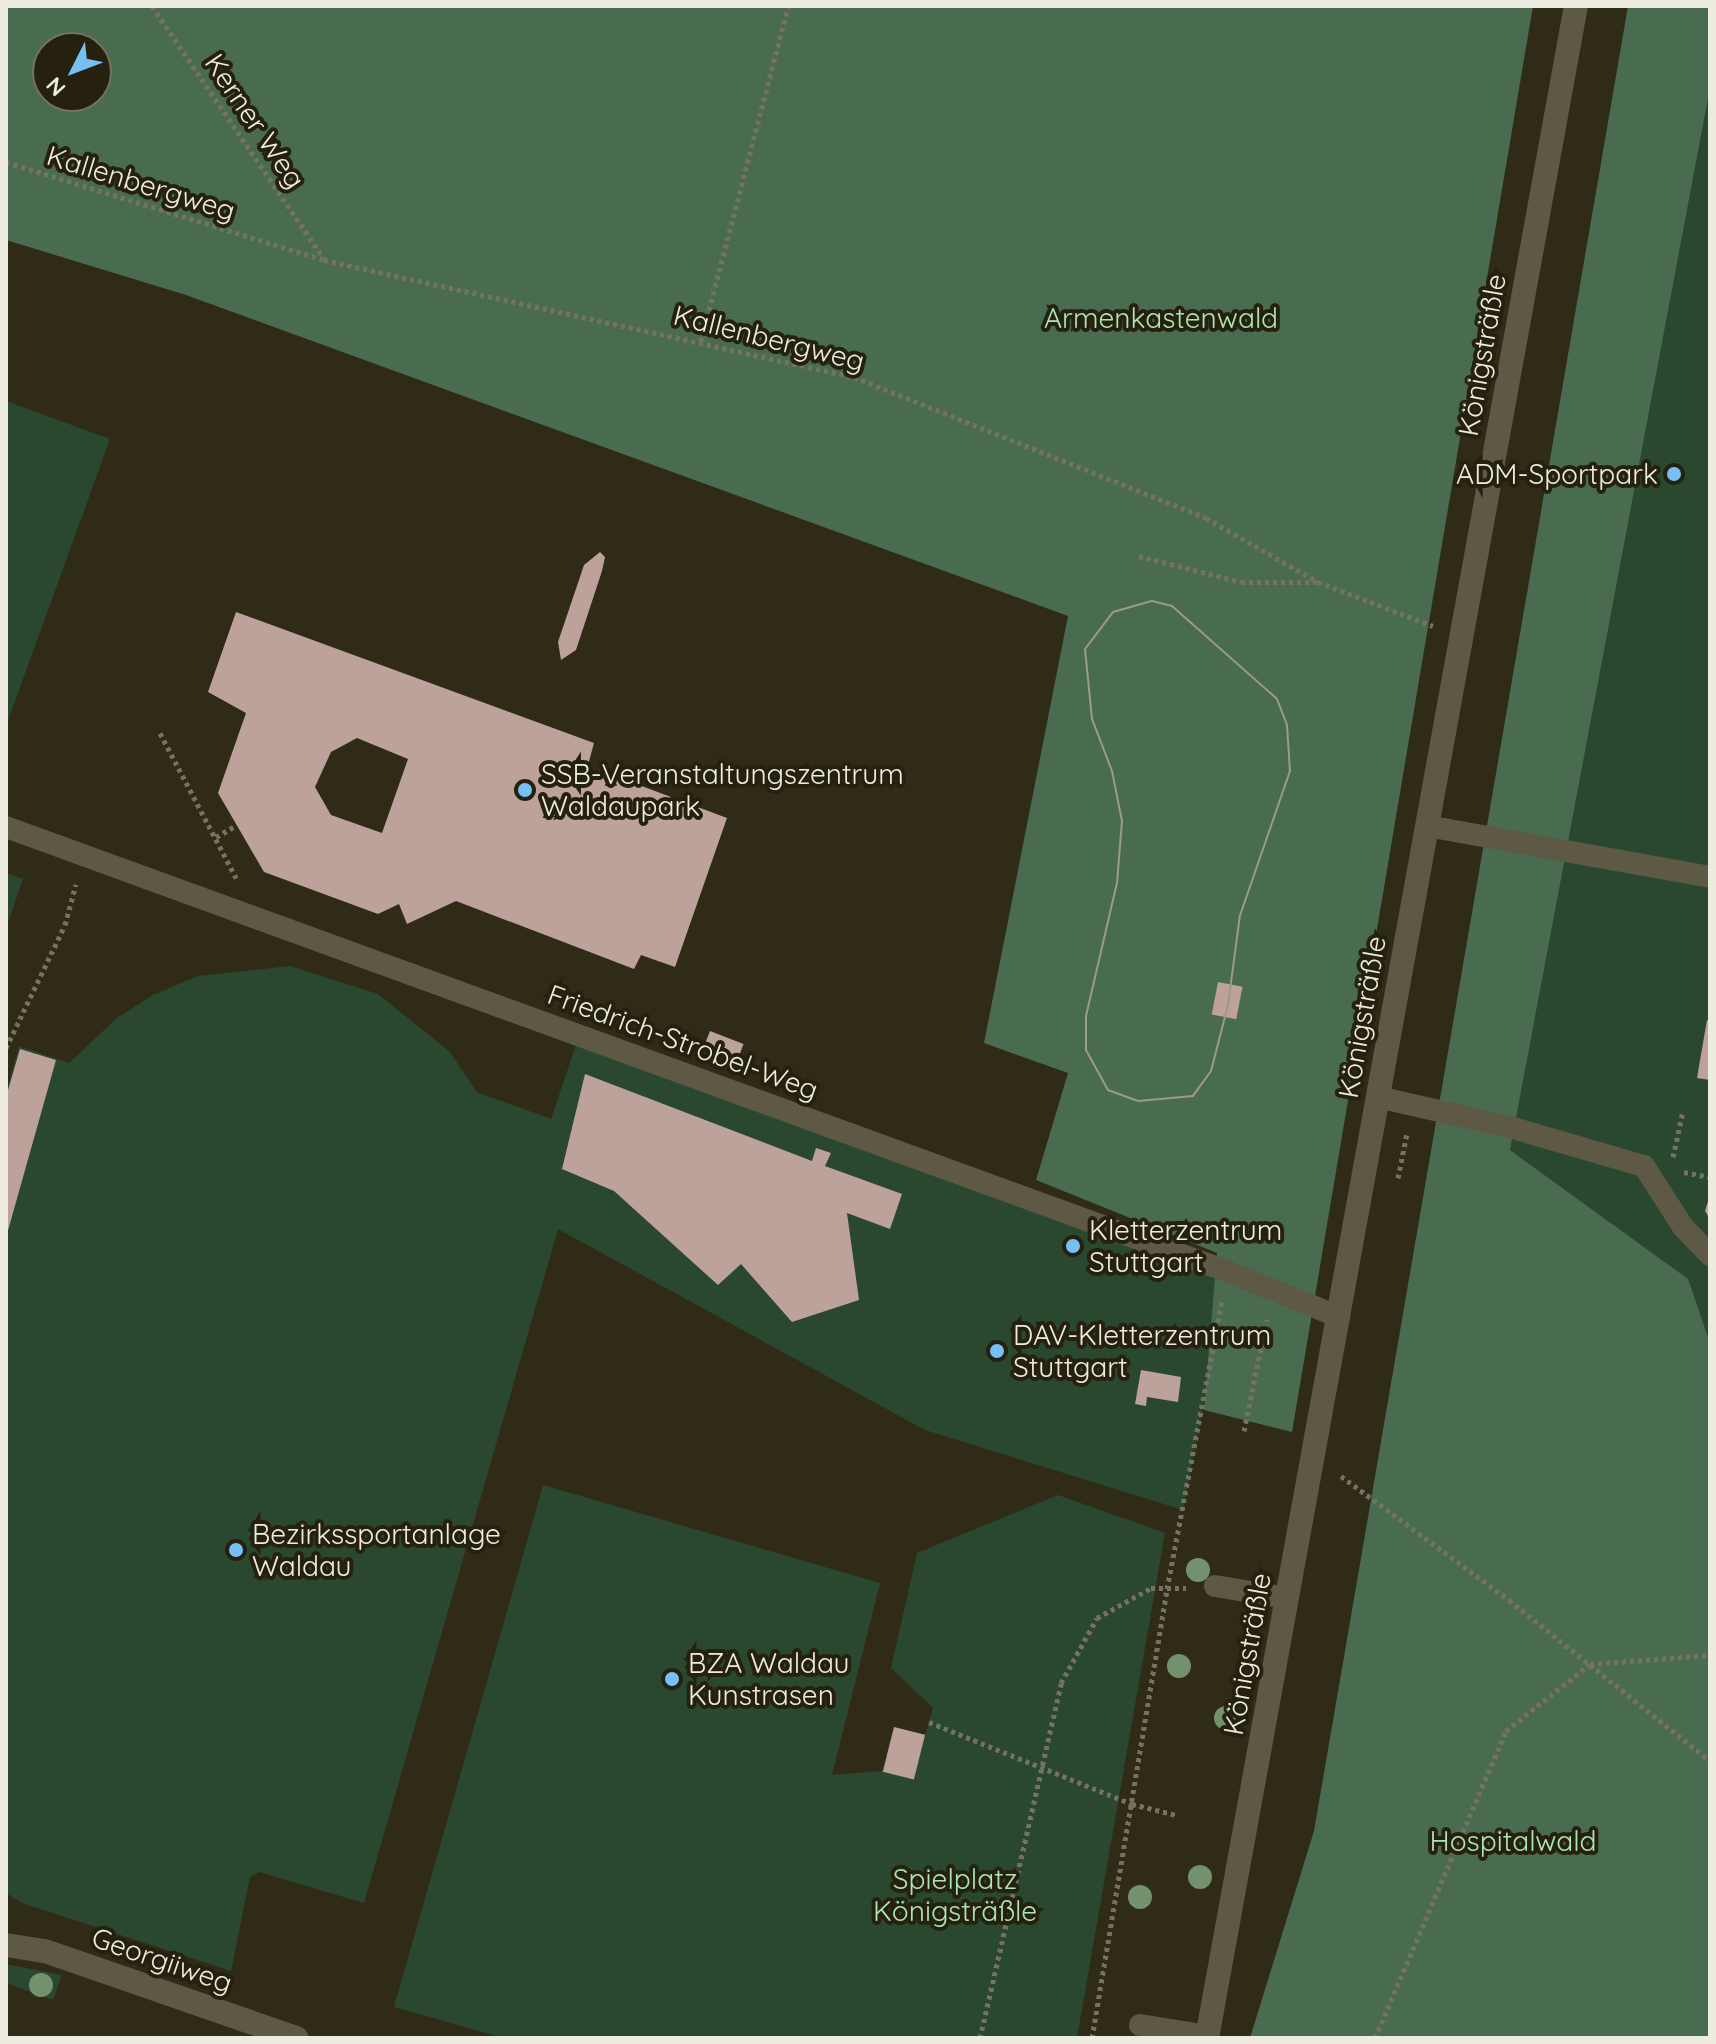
<!DOCTYPE html>
<meta charset="utf-8">
<style>
body{margin:0}
#map{position:relative;width:1716px;height:2044px;overflow:hidden;background:#2f2b17;font-family:Quicksand,sans-serif}
div>[style]{position:absolute}
.green>*{inset:0;background:#2a4830}
.forest>*{inset:0;background:#496c50}
.building>*{inset:0;background:#bca29b;transform-origin:0 0}
.path>*{height:5px;margin-top:-2.5px;transform-origin:0;background:repeating-linear-gradient(90deg,#757261 0 4px,transparent 0 8px)}
.lane>*{height:22px;margin:-11px;padding:0 11px;transform-origin:11px;border-radius:11px;background:#5d5944}
.street>*{height:24px;margin:-12px;padding:0 12px;transform-origin:12px;border-radius:12px;background:#5d5944}
.tram>*{height:2px;margin:-1px;padding:0 1px;transform-origin:1px;border-radius:1px;background:#9d9a8a}
.trees>*{width:24px;height:24px;margin:-12px;border-radius:50%;background:#73916d}
.dots>*{width:22px;height:22px;translate:-50% -50%;box-sizing:border-box;border:4px solid #25210e;border-radius:50%}
span{translate:-50% -50%;white-space:nowrap;text-align:center;line-height:1.15;-webkit-text-stroke:8px #25210e;paint-order:stroke}
.street-label{font-size:28px;color:#eeece0}
.park-label{font-size:28px;color:#aae5b4}
.poi-label{font-size:28px;color:#eeece0}
.right{translate:-100% -50%;text-align:right}
.left{translate:0 -50%;text-align:left}
.frame{position:absolute;inset:0;border:8px solid #eeece0;pointer-events:none}
.north{position:absolute;left:32px;top:32px;width:80px;height:80px;box-sizing:border-box;background:#25210e;border:2px solid #757262;border-radius:50%;rotate:228deg;font-size:22px;font-weight:700;line-height:32px;text-align:center;color:#eeece0}
.north::after{content:'';display:block;margin:auto;width:28px;height:36px;background:#76c0f7;clip-path:polygon(50% 0,100% 100%,50% 72%,0 100%)}
</style>
<div id="map">
<div class="green">
<div style="clip-path:polygon(1710px 88px,1710px 1343px,1687px 1279px,1510px 1150px)"></div>
<div style="clip-path:polygon(6px 401px,110px 439px,6px 726px)"></div>
<div style="clip-path:polygon(6px 873px,23px 879px,6px 928px)"></div>
<div style="clip-path:polygon(290px 966px,378px 994px,449px 1051px,477px 1092px,551px 1119px,579px 1036px,1229px 1272px,1183px 1510px,925px 1430px,558px 1229px,364px 1903px,259px 1872px,250px 1877px,231px 1971px,22px 1903px,6px 1893px,6px 1093px,19px 1046px,69px 1063px,117px 1018px,153px 995px,198px 976px)"></div>
<div style="clip-path:polygon(543px 1485px,880px 1583px,832px 1775px,882px 1771px,894px 1727px,925px 1735px,933px 1708px,891px 1668px,917px 1553px,1058px 1495px,1165px 1533px,1077px 2038px,504px 2038px,394px 2007px)"></div>
<div style="clip-path:polygon(6px 1964px,62px 1975px,53px 2000px,6px 1983px)"></div>
</div>
<div class="forest">
<div style="clip-path:polygon(evenodd,6px 6px,1533px 6px,1292px 1432px,1204px 1410px,1217px 1253px,1036px 1180px,1068px 1073px,984px 1043px,1068px 616px,186px 295px,6px 240px,6px 6px,48px 48px,96px 48px,96px 96px,48px 96px,48px 48px)"></div>
<div style="clip-path:polygon(1628px 6px,1710px 6px,1710px 88px,1510px 1150px,1688px 1279px,1710px 1343px,1710px 2038px,1250px 2038px,1314px 1831px)"></div>
</div>
<div class="building">
<div style="clip-path:polygon(600px 552px,605px 557px,602px 571px,576px 650px,561px 660px,558px 642px,584px 565px)"></div>
<div style="clip-path:polygon(evenodd,236px 612px,594px 743px,585px 776px,595px 778px,599px 770px,727px 818px,675px 967px,641px 955px,634px 969px,456px 901px,407px 924px,399px 904px,378px 914px,264px 872px,218px 793px,246px 713px,208px 692px,236px 612px,357px 738px,408px 759px,382px 833px,331px 815px,315px 787px,331px 752px,357px 738px)"></div>
<div style="left:1218px;top:982px;width:25px;height:33px;rotate:11deg"></div>
<div style="clip-path:polygon(1707px 1020px,1710px 1021px,1710px 1080px,1697px 1078px)"></div>
<div style="left:710px;top:1031px;width:36px;height:17px;rotate:21deg"></div>
<div style="clip-path:polygon(20px 1049px,56px 1060px,7px 1234px,6px 1097px)"></div>
<div style="clip-path:polygon(585px 1074px,812px 1161px,816px 1148px,831px 1153px,825px 1166px,902px 1194px,890px 1229px,847px 1213px,859px 1300px,792px 1322px,741px 1264px,718px 1285px,614px 1191px,562px 1169px)"></div>
<div style="clip-path:polygon(1710px 1195px,1710px 1219px,1705px 1211px)"></div>
<div style="clip-path:polygon(1141px 1370px,1181px 1377px,1178px 1402px,1147px 1397px,1146px 1406px,1135px 1404px)"></div>
<div style="left:894px;top:1727px;width:32px;height:46px;rotate:14deg"></div>
</div>
<div class="path">
<div style="left:152px;top:6px;width:306px;rotate:55.8deg"></div>
<div style="left:6px;top:162px;width:333px;rotate:17.1deg"></div>
<div style="left:324px;top:260px;width:543px;rotate:12.45deg"></div>
<div style="left:854px;top:377px;width:379px;rotate:21.8deg"></div>
<div style="left:1206px;top:518px;width:129px;rotate:29.7deg"></div>
<div style="left:1318px;top:582px;width:123px;rotate:20.9deg"></div>
<div style="left:701px;top:341px;width:346px;rotate:-75.4deg"></div>
<div style="left:1139px;top:556px;width:105px;rotate:14.3deg"></div>
<div style="left:1241px;top:582px;width:76px"></div>
<div style="left:160px;top:733px;width:164px;rotate:62.3deg"></div>
<div style="left:216px;top:837px;width:24px;rotate:-30deg"></div>
<div style="left:6px;top:1048px;width:136px;rotate:-64.4deg"></div>
<div style="left:65px;top:925px;width:42px;rotate:-75deg"></div>
<div style="left:1673px;top:1157px;width:47px;rotate:-77.7deg"></div>
<div style="left:1684px;top:1172px;width:26px;rotate:11deg"></div>
<div style="left:1398px;top:1178px;width:46px;rotate:-78.7deg"></div>
<div style="left:1244px;top:1431px;width:114px;rotate:-78.4deg"></div>
<div style="left:1341px;top:1476px;width:209px;rotate:36.4deg"></div>
<div style="left:1509px;top:1600px;width:258px;rotate:38.7deg"></div>
<div style="left:929px;top:1722px;width:219px;rotate:22deg"></div>
<div style="left:1132px;top:1804px;width:45px;rotate:14deg"></div>
<div style="left:980px;top:2038px;width:364px;rotate:-77.1deg"></div>
<div style="left:1061px;top:1683px;width:74px;rotate:-61deg"></div>
<div style="left:1097px;top:1618px;width:62px;rotate:-29.1deg"></div>
<div style="left:1151px;top:1588px;width:35px"></div>
<div style="left:1092px;top:2038px;width:455px;rotate:-80.5deg"></div>
<div style="left:1167px;top:1589px;width:294px;rotate:-79.2deg"></div>
<div style="left:1375px;top:2038px;width:334px;rotate:-66.9deg"></div>
<div style="left:1506px;top:1731px;width:107px;rotate:-38.6deg"></div>
<div style="left:1590px;top:1664px;width:120px;rotate:-4.3deg"></div>
</div>
<div class="lane">
<div style="left:1427px;top:826px;width:288px;rotate:10.2deg"></div>
<div style="left:6px;top:827px;width:1301px;rotate:19.99deg"></div>
<div style="left:1229px;top:1272px;width:119px;rotate:22.2deg"></div>
<div style="left:1378px;top:1097px;width:139px;rotate:12.9deg"></div>
<div style="left:1513px;top:1128px;width:136px;rotate:16.2deg"></div>
<div style="left:1644px;top:1166px;width:72px;rotate:57.4deg"></div>
<div style="left:1683px;top:1227px;width:39px;rotate:46deg"></div>
<div style="left:1215px;top:1586px;width:73px;rotate:9.5deg"></div>
<div style="left:1140px;top:2025px;width:69px;rotate:9.2deg"></div>
</div>
<div class="street">
<div style="left:6px;top:1945px;width:39px;rotate:9deg"></div>
<div style="left:45px;top:1951px;width:266px;rotate:19.1deg"></div>
<div style="left:1207px;top:2038px;width:2065px;rotate:-79.71deg"></div>
</div>
<div class="tram">
<div style="left:1152px;top:601px;width:21px;rotate:14deg"></div>
<div style="left:1172px;top:606px;width:140px;rotate:41.5deg"></div>
<div style="left:1277px;top:699px;width:28px;rotate:69deg"></div>
<div style="left:1287px;top:725px;width:46px;rotate:86.3deg"></div>
<div style="left:1290px;top:771px;width:152px;rotate:109.1deg"></div>
<div style="left:1240px;top:915px;width:91px;rotate:97.6deg"></div>
<div style="left:1228px;top:1005px;width:68px;rotate:104.4deg"></div>
<div style="left:1211px;top:1071px;width:31px;rotate:126deg"></div>
<div style="left:1193px;top:1096px;width:55px;rotate:174.8deg"></div>
<div style="left:1138px;top:1101px;width:32px;rotate:-160deg"></div>
<div style="left:1108px;top:1090px;width:46px;rotate:-118.8deg"></div>
<div style="left:1086px;top:1050px;width:34px;rotate:-90deg"></div>
<div style="left:1086px;top:1016px;width:137px;rotate:-76.9deg"></div>
<div style="left:1117px;top:883px;width:62px;rotate:-85.4deg"></div>
<div style="left:1122px;top:821px;width:51px;rotate:-101.3deg"></div>
<div style="left:1112px;top:771px;width:56px;rotate:-111deg"></div>
<div style="left:1092px;top:719px;width:70px;rotate:-95.7deg"></div>
<div style="left:1085px;top:649px;width:46px;rotate:-52.9deg"></div>
<div style="left:1113px;top:612px;width:41px;rotate:-15.8deg"></div>
</div>
<div class="trees">
<div style="left:1198px;top:1570px"></div>
<div style="left:1179px;top:1666px"></div>
<div style="left:1226px;top:1718px"></div>
<div style="left:1200px;top:1877px"></div>
<div style="left:1140px;top:1897px"></div>
<div style="left:41px;top:1985px"></div>
</div>
<div class="dots">
<div style="left:1674px;top:474px;background:#76c0f7"></div>
<div style="left:525px;top:790px;background:#76c0f7"></div>
<div style="left:1073px;top:1246px;background:#76c0f7"></div>
<div style="left:997px;top:1351px;background:#76c0f7"></div>
<div style="left:236px;top:1550px;background:#76c0f7"></div>
<div style="left:672px;top:1679px;background:#76c0f7"></div>
</div>
<div class="street-label">
<span style="left:255px;top:121px;rotate:56deg">Kerner Weg</span>
<span style="left:141px;top:183px;rotate:17deg">Kallenbergweg</span>
<span style="left:769px;top:338px;rotate:14deg">Kallenbergweg</span>
<span style="left:1482px;top:355px;rotate:-80deg">Königsträßle</span>
<span style="left:1362px;top:1017px;rotate:-80deg">Königsträßle</span>
<span style="left:683px;top:1042px;rotate:20deg">Friedrich-Strobel-Weg</span>
<span style="left:1247px;top:1654px;rotate:-80deg">Königsträßle</span>
<span style="left:162px;top:1960px;rotate:19deg">Georgiiweg</span>
</div>
<div class="park-label">
<span style="left:1161px;top:318px">Armenkastenwald</span>
<span style="left:1513px;top:1841px">Hospitalwald</span>
<span style="left:955px;top:1895px">Spielplatz<br>Königsträßle</span>
</div>
<div class="poi-label">
<span class="right" style="left:1658px;top:474px">ADM-Sportpark</span>
<span class="left" style="left:541px;top:790px">SSB-Veranstaltungszentrum<br>Waldaupark</span>
<span class="left" style="left:1089px;top:1246px">Kletterzentrum<br>Stuttgart</span>
<span class="left" style="left:1013px;top:1351px">DAV-Kletterzentrum<br>Stuttgart</span>
<span class="left" style="left:252px;top:1550px">Bezirkssportanlage<br>Waldau</span>
<span class="left" style="left:688px;top:1679px">BZA Waldau<br>Kunstrasen</span>
</div>
<div class="frame"></div>
<div class="north">N</div>
</div>
